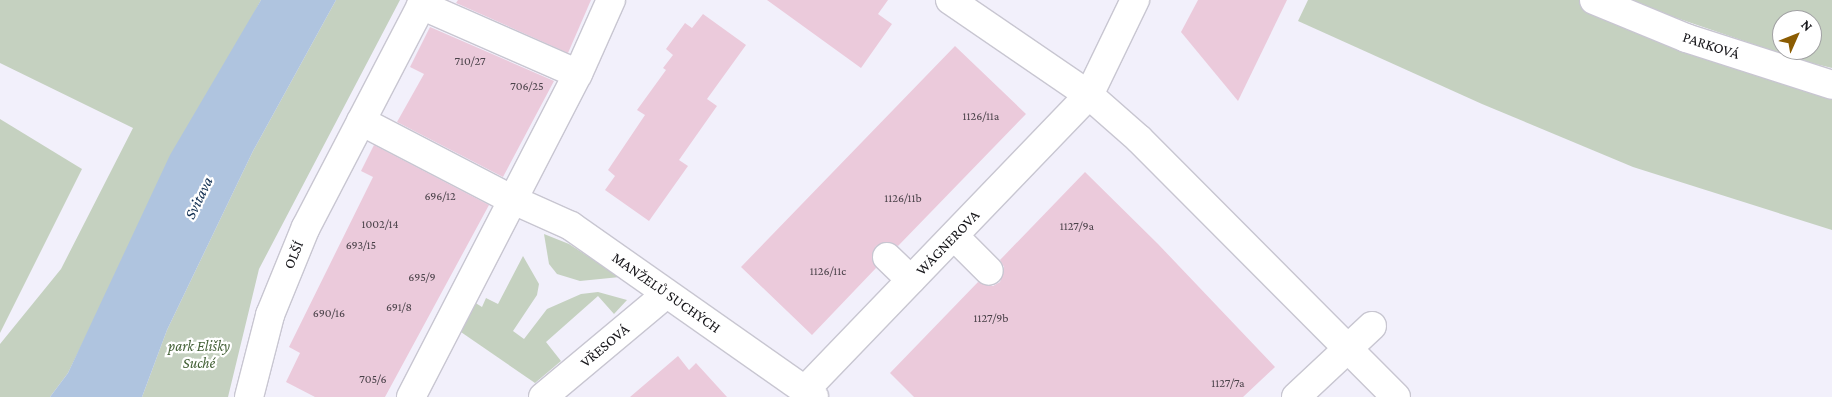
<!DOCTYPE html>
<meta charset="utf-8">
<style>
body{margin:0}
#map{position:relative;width:1832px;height:397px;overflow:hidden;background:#f2f0fb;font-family:"Crimson Pro",serif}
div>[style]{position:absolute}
.green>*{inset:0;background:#c5d1c0}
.water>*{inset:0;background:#afc4df}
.building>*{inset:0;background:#ebcadb}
.roads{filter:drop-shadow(1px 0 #c8c6d1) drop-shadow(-1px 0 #c8c6d1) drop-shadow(0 1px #c8c6d1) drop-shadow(0 -1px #c8c6d1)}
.minor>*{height:28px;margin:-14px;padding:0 14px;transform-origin:14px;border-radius:14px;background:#fff}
span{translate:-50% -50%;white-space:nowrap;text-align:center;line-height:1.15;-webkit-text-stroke:4.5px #fff;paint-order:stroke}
.number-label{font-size:12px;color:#4a4249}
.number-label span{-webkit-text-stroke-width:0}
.street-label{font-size:15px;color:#151418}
.park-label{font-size:15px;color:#436036;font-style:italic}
.water-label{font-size:16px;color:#0c2a4d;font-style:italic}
.north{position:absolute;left:1772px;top:10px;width:50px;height:50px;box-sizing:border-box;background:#fff;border:1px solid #a1a1a3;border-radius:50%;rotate:46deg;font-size:14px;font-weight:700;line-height:20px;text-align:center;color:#151418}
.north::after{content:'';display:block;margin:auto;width:18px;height:22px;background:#8b5c02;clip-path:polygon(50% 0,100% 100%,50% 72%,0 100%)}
</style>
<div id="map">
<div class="green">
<div style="clip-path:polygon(0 0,261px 0,131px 244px,68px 373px,50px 397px,0 397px,0 344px,61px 269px,133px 128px,0 63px)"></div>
<div style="clip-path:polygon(336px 0,400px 0,259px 269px,228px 397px,142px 397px,167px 330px,253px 151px)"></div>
<div style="clip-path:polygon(1308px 0,1581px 0,1832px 90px,1832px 230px,1633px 167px,1482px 104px,1298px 21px)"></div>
<div style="clip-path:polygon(evenodd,1624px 0,1832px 0,1832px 68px,1803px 61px,1624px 0,1782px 20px,1812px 20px,1812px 50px,1782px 50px,1782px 20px)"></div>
<div style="clip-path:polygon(0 119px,82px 169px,0 333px)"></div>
<div style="clip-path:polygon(544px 234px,569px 244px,620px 277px,580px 281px,557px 274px,549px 264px)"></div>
<div style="clip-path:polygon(523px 256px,539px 284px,537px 295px,513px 331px,524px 339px,547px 309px,581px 294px,598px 292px,627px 300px,614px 314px,598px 296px,546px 342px,561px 361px,535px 383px,458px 330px,474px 302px,482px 307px,486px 298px,498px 304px)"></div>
</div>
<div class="water">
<div style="clip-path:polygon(261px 0,336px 0,253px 151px,167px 330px,142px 397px,50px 397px,68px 373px,170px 155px)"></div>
</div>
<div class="building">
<div style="clip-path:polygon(458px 0,591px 0,568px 53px,456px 3px)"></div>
<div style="clip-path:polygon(767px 0,888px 0,878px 14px,892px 24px,861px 68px)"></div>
<div style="clip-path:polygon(1198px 0,1287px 0,1238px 101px,1181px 32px)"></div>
<div style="clip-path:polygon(703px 14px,746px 45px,707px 99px,717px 106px,679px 160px,688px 166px,649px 221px,605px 190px,615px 176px,608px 170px,645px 115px,637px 110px,666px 70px,663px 68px,673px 55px,666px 49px,685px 23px,692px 28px)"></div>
<div style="clip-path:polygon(430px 27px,554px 81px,503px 177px,397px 122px,424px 74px,410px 67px)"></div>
<div style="clip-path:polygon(955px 46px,1026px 114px,898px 246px,890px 242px,876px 246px,872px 254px,876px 268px,812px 335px,741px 267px)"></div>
<div style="clip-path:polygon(374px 145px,489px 205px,385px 397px,315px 397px,286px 382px,300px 353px,289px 347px,373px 177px,361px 171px)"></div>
<div style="clip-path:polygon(1085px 172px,1158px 244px,1275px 367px,1243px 397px,914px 397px,890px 373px,978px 282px,993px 286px,1000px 282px,1004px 267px,1000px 260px)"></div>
<div style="clip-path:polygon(678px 356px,689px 370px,696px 363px,727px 397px,630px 397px)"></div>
</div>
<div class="roads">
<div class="minor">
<div style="left:950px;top:0;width:168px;rotate:34.4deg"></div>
<div style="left:1089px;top:95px;width:67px;rotate:41.3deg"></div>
<div style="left:1139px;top:139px;width:364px;rotate:45.1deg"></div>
<div style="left:1594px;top:0;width:100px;rotate:22.4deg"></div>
<div style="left:1686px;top:38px;width:153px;rotate:17.8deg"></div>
<div style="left:421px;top:5px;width:171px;rotate:23.7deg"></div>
<div style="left:361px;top:121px;width:169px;rotate:27.5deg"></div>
<div style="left:511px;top:199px;width:66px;rotate:24.2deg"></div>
<div style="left:571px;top:226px;width:297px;rotate:35.1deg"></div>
<div style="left:954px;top:236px;width:49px;rotate:45deg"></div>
<div style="left:887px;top:257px;width:33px;rotate:44deg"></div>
<div style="left:805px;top:390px;width:409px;rotate:-46.1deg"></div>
<div style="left:1089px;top:95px;width:106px;rotate:-64.2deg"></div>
<div style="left:249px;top:397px;width:85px;rotate:-75.6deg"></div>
<div style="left:270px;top:315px;width:95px;rotate:-67.8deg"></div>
<div style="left:306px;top:227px;width:256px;rotate:-62.5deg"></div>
<div style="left:411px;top:397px;width:364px;rotate:-62.7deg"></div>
<div style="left:578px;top:74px;width:81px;rotate:-66deg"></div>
<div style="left:543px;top:397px;width:160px;rotate:-39.9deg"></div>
<div style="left:1296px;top:397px;width:104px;rotate:-43.1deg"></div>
</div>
</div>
<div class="number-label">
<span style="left:470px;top:62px">710/27</span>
<span style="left:527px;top:87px">706/25</span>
<span style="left:981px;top:117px">1126/11a</span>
<span style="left:440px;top:197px">696/12</span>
<span style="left:903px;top:199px">1126/11b</span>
<span style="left:380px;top:225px">1002/14</span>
<span style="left:1077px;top:227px">1127/9a</span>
<span style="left:361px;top:246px">693/15</span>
<span style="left:828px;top:272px">1126/11c</span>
<span style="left:422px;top:278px">695/9</span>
<span style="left:399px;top:308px">691/8</span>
<span style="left:329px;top:314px">690/16</span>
<span style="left:991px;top:319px">1127/9b</span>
<span style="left:373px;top:380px">705/6</span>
<span style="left:1228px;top:384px">1127/7a</span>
</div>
<div class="street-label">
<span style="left:1711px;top:46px;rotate:18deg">PARKOVÁ</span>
<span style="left:948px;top:243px;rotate:-46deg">WÁGNEROVA</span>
<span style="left:294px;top:255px;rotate:-68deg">OLŠÍ</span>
<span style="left:666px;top:293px;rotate:35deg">MANŽELŮ SUCHÝCH</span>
<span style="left:605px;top:346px;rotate:-40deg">VŘESOVÁ</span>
</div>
<div class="park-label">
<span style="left:199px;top:355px">park Elišky<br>Suché</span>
</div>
<div class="water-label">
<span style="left:199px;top:198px;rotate:-64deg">Svitava</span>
</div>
<div class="north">N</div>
</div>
